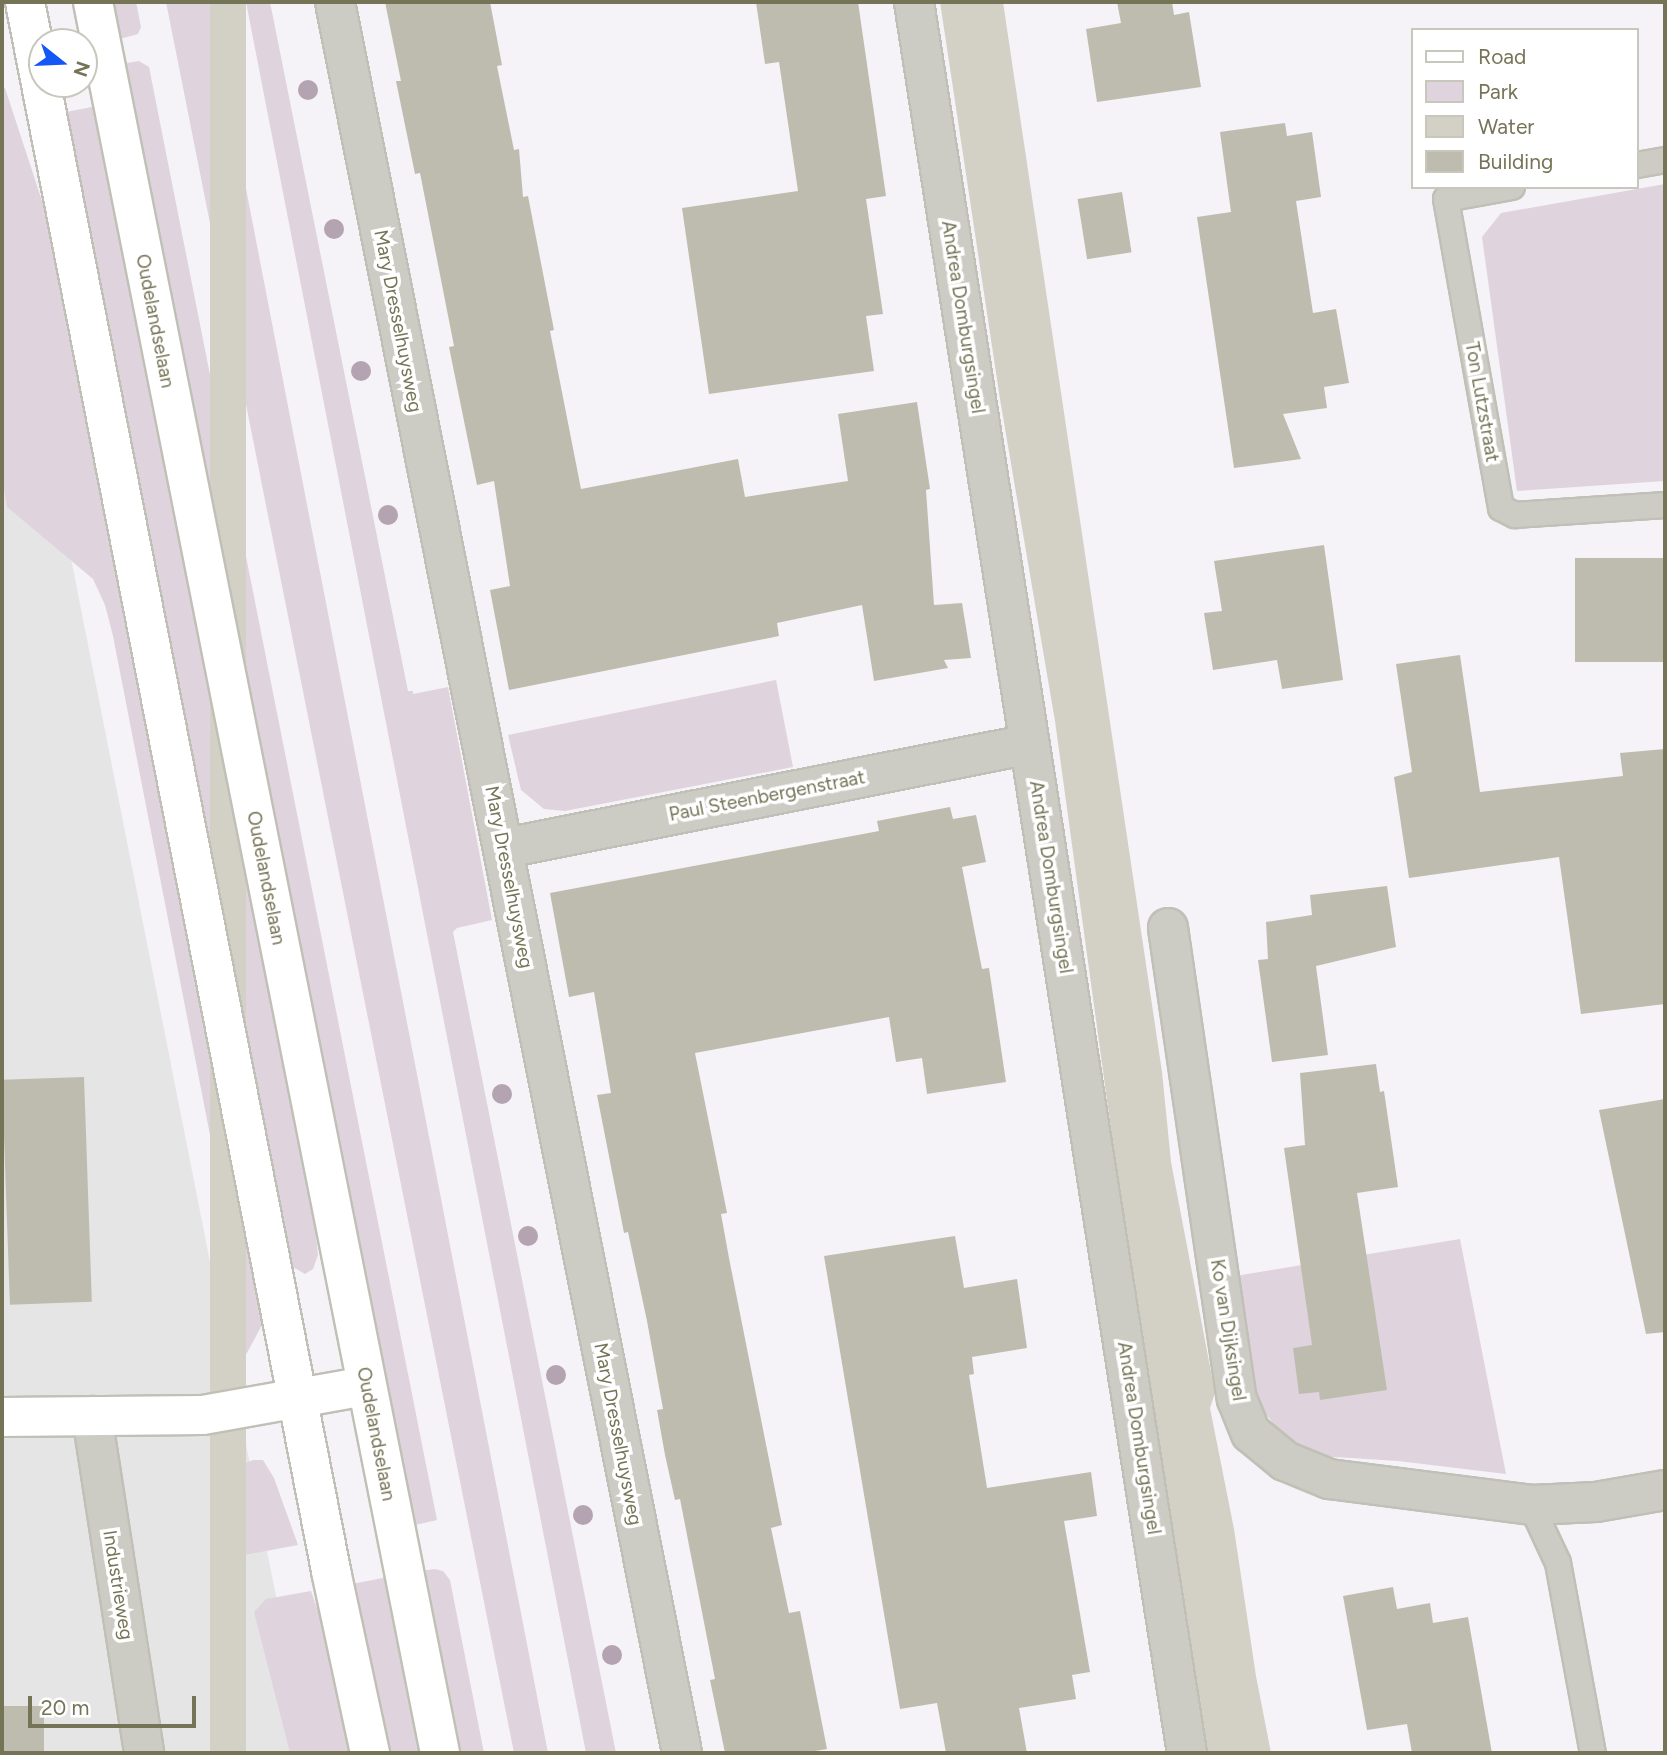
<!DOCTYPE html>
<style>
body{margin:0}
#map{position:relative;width:1667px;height:1755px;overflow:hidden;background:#f5f3f7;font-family:Figtree,sans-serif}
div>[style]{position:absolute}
.built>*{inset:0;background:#e6e5e5}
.green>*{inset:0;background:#dfd4de;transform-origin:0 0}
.water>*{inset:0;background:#d3d0c6;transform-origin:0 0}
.building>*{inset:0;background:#bebcaf;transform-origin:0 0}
.roads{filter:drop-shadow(2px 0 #c1c0b6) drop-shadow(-2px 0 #c1c0b6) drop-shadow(0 2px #c1c0b6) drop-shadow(0 -2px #c1c0b6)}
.lane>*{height:24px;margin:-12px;padding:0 12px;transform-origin:12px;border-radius:12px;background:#cccbc4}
.street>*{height:38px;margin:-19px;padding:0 19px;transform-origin:19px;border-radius:19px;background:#cccbc4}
.secondary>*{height:38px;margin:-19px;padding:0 19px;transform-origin:19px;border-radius:19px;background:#fff}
.trees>*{width:20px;height:20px;margin:-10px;border-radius:50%;background:#b4a3b0}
span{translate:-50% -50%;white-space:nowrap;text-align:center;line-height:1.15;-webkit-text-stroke:7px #fff;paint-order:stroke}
.street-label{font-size:19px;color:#767457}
.frame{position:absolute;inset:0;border:4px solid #767457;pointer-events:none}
.legend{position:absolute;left:1411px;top:28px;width:228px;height:161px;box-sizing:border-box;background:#fff;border:2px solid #c8c7bc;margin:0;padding:9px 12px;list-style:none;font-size:21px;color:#767457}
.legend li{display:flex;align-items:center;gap:14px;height:35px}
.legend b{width:35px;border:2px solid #c8c7bc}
.north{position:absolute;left:28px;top:28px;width:70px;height:70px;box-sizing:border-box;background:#fff;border:2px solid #c8c7bc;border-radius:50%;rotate:108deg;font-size:19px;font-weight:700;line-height:28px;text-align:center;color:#767457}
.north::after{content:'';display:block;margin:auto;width:24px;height:32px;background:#1457f6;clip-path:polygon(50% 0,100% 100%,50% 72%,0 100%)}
.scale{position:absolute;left:28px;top:1696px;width:168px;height:32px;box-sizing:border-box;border:4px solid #767457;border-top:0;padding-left:9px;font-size:21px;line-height:24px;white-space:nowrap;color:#767457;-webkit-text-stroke:5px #fff;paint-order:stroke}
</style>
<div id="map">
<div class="built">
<div style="clip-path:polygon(2px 209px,307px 1753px,2px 1753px)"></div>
</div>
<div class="green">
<div style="clip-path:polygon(109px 2px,136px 2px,141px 27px,138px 34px,116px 40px)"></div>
<div style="clip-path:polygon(166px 2px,210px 2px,548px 1753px,514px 1753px)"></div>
<div style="clip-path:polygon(246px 2px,270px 2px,408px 691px,413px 691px,413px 694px,448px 687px,492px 920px,457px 928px,453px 932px,616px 1753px,586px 1753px)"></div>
<div style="clip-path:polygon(139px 61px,149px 67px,437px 1520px,411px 1526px,121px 64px)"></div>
<div style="clip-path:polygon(5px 88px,64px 268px,263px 1323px,247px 1353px,236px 1364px,216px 1375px,221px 1224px,216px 1166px,113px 636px,105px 605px,93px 579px,7px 507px,2px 478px,2px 89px)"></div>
<div style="clip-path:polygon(102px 105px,306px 1133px,318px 1255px,313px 1269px,305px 1274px,293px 1267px,288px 1259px,61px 113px)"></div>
<div style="clip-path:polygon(1665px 184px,1665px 481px,1517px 491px,1482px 237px,1501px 213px)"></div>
<div style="clip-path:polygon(776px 680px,793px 767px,565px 811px,544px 809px,521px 790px,508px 735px)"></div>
<div style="clip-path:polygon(1460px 1239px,1506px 1474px,1398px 1461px,1319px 1456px,1292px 1447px,1258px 1404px,1235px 1276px)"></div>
<div style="clip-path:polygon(253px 1460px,263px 1460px,274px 1478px,298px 1545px,244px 1555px,232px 1480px,242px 1464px)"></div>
<div style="clip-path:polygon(435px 1569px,443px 1571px,450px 1580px,484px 1753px,456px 1753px,420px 1571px)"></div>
<div style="left:393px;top:1576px;width:181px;height:43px;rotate:79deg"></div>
<div style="clip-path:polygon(311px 1591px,346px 1690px,358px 1753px,290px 1753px,254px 1612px,266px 1599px)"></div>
</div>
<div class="water">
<div style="left:210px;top:2px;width:36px;height:1783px"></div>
<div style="clip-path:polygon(940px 2px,1003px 2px,1162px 1072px,1171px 1162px,1215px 1393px,1210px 1408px,1234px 1529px,1256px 1676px,1271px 1753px,1204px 1753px,1127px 1246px,1055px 721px,1000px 399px)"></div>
</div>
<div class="building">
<div style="clip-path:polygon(385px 2px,490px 2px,502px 65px,497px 66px,514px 150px,519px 149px,523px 197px,528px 196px,554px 330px,550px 331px,581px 489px,738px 459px,745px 497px,848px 481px,838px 414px,917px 402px,930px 489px,926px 490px,934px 605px,962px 603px,971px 658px,944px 660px,948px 668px,874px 681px,862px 605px,777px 623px,779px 636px,509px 690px,490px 590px,510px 586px,494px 481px,477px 485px,449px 347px,454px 346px,420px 173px,415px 174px,396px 81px,401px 81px)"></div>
<div style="clip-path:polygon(756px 2px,858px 2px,886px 196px,866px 199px,883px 314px,866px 316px,874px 371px,709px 394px,682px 208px,798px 191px,779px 62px,765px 64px)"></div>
<div style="clip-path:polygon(1117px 2px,1172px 2px,1174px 15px,1189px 12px,1201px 87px,1097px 102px,1086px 29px,1121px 23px)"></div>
<div style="clip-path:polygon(1285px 123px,1287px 136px,1312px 132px,1321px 197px,1296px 201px,1313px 313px,1336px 309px,1349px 383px,1324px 387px,1327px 408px,1283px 414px,1301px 459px,1234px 468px,1197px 217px,1231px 212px,1220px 132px)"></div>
<div style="left:1122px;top:192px;width:61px;height:45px;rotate:81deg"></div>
<div style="clip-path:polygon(1324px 545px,1343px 680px,1282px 689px,1277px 660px,1213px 670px,1204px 613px,1222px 611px,1214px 561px)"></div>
<div style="left:1665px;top:558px;width:104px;height:90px;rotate:90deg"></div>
<div style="clip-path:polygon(1460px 655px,1480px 792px,1623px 776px,1620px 753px,1665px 749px,1665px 1004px,1581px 1014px,1559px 857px,1409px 878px,1394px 777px,1412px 772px,1396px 664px)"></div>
<div style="clip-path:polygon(950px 807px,953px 819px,976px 815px,986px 862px,962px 867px,982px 969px,989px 968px,1006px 1082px,927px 1094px,922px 1058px,896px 1062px,889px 1017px,695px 1053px,727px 1213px,721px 1214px,729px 1258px,782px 1525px,771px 1528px,789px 1613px,800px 1611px,827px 1749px,803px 1753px,725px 1753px,710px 1680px,715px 1679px,680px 1499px,675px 1500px,665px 1455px,657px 1410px,663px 1409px,647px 1321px,628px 1232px,624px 1233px,597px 1095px,611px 1093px,594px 992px,569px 997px,550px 893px,879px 831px,877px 821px)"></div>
<div style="clip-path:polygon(1387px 886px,1396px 947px,1316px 966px,1328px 1055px,1272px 1062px,1258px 960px,1268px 959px,1266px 922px,1312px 915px,1310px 895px)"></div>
<div style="clip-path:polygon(1376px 1064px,1380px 1092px,1384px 1091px,1398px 1187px,1357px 1193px,1387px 1390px,1320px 1400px,1319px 1392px,1299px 1394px,1293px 1348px,1312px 1345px,1284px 1148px,1305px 1145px,1300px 1073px)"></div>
<div style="left:84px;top:1077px;width:225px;height:82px;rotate:88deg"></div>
<div style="clip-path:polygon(1665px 1099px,1665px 1332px,1646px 1334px,1599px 1110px)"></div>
<div style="clip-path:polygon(955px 1236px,964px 1288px,1017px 1279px,1027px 1348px,972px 1357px,974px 1374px,969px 1375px,987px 1488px,1091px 1472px,1097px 1516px,1064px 1521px,1090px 1672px,1072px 1675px,1076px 1699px,1019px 1708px,1027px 1753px,946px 1753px,937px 1703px,900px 1709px,824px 1256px)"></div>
<div style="clip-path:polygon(1393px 1587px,1397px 1609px,1430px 1603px,1433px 1623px,1468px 1617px,1492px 1753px,1412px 1753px,1407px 1724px,1367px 1730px,1343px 1596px)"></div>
<div style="left:44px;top:1706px;width:47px;height:42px;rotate:90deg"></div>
</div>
<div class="roads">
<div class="lane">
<div style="left:1637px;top:165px;width:28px;rotate:-10deg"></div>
<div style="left:1512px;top:187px;width:67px;rotate:169.7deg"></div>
<div style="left:1446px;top:199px;width:314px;rotate:79.9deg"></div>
<div style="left:1501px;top:508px;width:16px;rotate:27deg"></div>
<div style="left:1515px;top:515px;width:150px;rotate:-3.8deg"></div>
<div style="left:1531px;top:1505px;width:64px;rotate:65deg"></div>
<div style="left:1558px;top:1563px;width:193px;rotate:79.6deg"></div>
</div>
<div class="street">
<div style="left:335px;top:2px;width:1785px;rotate:78.79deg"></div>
<div style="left:914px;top:2px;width:1772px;rotate:81.14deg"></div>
<div style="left:505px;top:848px;width:535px;rotate:-11.2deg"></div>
<div style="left:1168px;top:928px;width:476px;rotate:81.7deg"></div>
<div style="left:1237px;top:1399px;width:37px;rotate:68deg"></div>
<div style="left:1251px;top:1433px;width:44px;rotate:39.5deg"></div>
<div style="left:1285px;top:1461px;width:48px;rotate:22.2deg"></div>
<div style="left:1329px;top:1479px;width:204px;rotate:7.3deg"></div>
<div style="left:1531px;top:1505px;width:65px;rotate:-2.6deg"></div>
<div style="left:1596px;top:1502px;width:70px;rotate:-9.9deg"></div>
<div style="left:92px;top:1416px;width:341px;rotate:81.2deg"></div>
</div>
<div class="secondary">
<div style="left:25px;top:2px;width:1599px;rotate:78.96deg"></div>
<div style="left:331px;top:1571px;width:186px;rotate:77.9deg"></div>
<div style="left:93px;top:2px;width:1785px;rotate:78.79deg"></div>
<div style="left:2px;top:1417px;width:201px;rotate:-0.6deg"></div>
<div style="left:203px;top:1415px;width:166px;rotate:-10.1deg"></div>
</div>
</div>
<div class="trees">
<div style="left:308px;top:90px"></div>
<div style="left:334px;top:229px"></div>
<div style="left:361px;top:371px"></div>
<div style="left:388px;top:515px"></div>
<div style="left:502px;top:1094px"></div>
<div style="left:528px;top:1236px"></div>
<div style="left:556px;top:1375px"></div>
<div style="left:583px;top:1515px"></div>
<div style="left:612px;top:1655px"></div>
</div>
<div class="street-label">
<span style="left:963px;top:317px;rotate:81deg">Andrea Domburgsingel</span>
<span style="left:155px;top:321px;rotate:79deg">Oudelandselaan</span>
<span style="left:398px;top:321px;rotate:79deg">Mary Dresselhuysweg</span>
<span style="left:1482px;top:402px;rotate:80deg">Ton Lutzstraat</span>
<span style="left:767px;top:796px;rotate:-11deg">Paul Steenbergenstraat</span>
<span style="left:509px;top:877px;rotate:79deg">Mary Dresselhuysweg</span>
<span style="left:1051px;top:877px;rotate:81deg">Andrea Domburgsingel</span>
<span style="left:266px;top:878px;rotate:79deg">Oudelandselaan</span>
<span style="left:1228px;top:1330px;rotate:81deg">Ko van Dijksingel</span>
<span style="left:376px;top:1434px;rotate:79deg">Oudelandselaan</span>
<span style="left:618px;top:1434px;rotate:79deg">Mary Dresselhuysweg</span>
<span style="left:1139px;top:1438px;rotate:81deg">Andrea Domburgsingel</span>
<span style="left:118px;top:1585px;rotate:81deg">Industrieweg</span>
</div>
<div class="frame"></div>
<ul class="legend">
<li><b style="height:9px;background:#fff"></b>Road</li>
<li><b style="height:19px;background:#dfd4de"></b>Park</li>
<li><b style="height:19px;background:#d3d0c6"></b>Water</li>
<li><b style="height:19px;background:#bebcaf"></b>Building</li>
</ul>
<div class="north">N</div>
<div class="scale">20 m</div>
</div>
